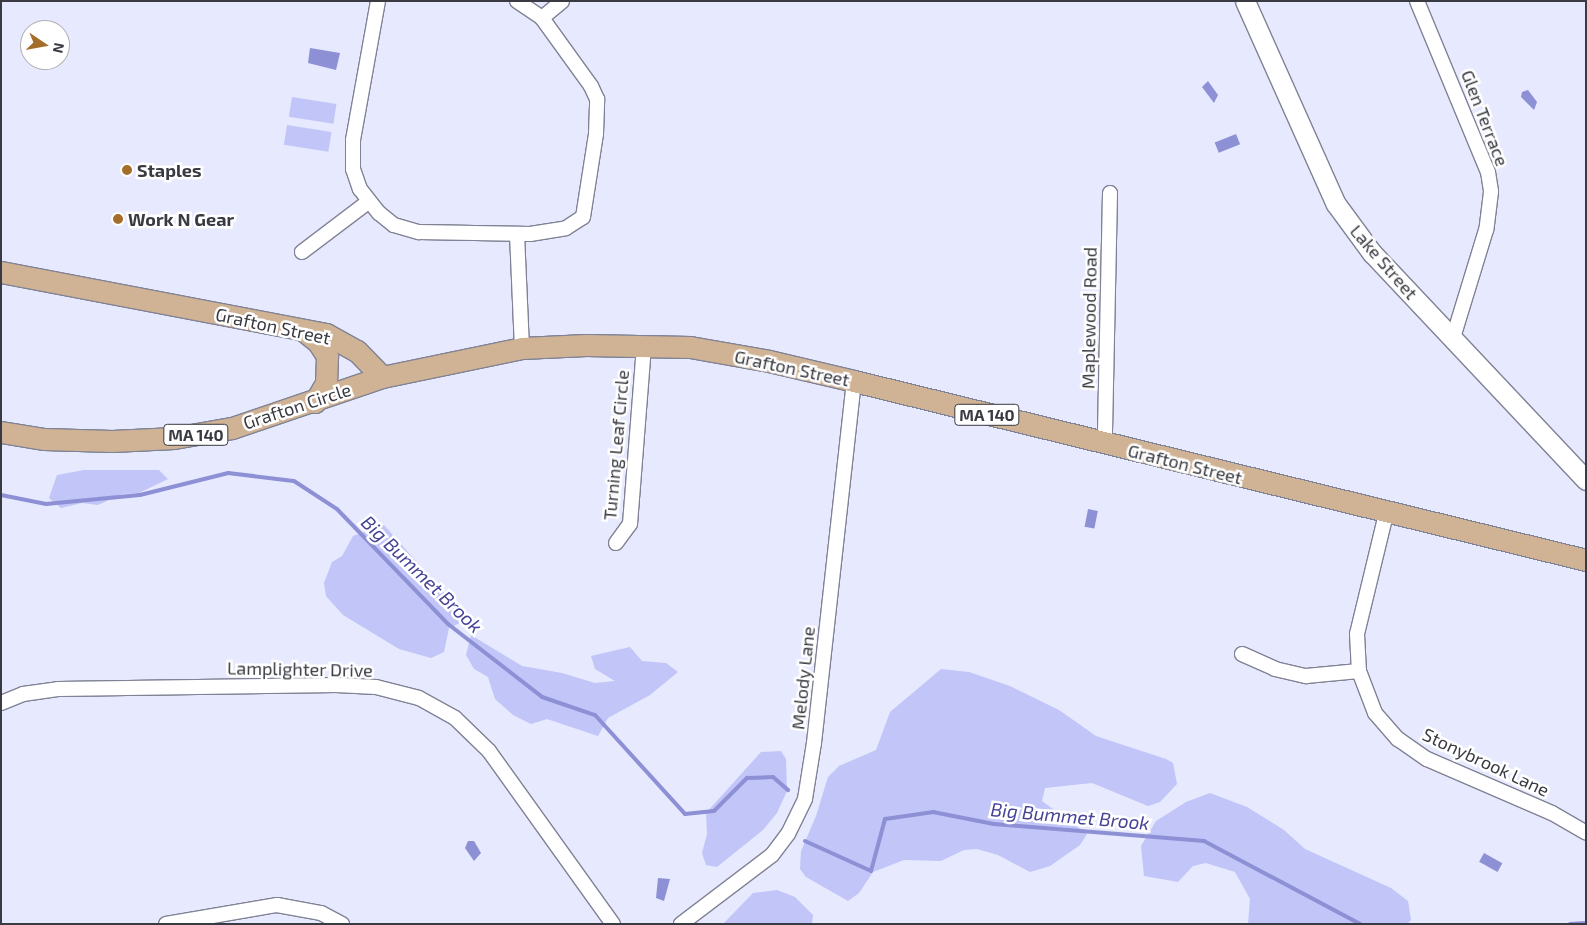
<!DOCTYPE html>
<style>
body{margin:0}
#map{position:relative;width:1587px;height:925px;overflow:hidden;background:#e7e9fe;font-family:"Exo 2",sans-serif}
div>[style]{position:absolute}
.green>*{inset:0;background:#c1c5f7;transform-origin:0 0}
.water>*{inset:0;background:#8d90d5;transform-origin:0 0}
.stream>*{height:4px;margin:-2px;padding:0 2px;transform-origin:2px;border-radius:2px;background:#8d90d5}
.roads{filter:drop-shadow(1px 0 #808295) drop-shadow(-1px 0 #808295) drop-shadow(0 1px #808295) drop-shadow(0 -1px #808295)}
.street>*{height:14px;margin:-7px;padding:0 7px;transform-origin:7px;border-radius:7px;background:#fff}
.secondary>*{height:19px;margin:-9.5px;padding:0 9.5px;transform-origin:9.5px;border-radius:9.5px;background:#fff}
.primary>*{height:21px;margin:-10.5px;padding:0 10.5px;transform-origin:10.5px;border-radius:10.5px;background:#d0b394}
.dots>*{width:14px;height:14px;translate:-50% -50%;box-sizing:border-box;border:2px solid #fff;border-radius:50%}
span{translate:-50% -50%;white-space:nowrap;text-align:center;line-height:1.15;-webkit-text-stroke:5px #fff;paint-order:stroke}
.shield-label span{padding:1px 4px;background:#fff;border:1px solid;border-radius:4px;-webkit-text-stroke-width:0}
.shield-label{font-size:16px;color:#393a42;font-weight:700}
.street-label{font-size:18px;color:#393a42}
.poi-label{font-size:18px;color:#393a42;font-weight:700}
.left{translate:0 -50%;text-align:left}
.water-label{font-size:19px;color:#464295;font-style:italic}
.frame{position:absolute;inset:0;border:2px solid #393a42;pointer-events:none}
.north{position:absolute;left:20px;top:20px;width:50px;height:50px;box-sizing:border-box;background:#fff;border:1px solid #b0b0b3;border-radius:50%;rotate:102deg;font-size:14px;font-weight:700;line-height:20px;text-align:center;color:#393a42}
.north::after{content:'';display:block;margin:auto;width:18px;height:22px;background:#a56d2a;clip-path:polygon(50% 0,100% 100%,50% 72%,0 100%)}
</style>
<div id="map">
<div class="green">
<div style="left:292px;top:97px;width:45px;height:20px;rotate:9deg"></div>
<div style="left:287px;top:125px;width:45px;height:20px;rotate:9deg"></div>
<div style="clip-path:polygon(84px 470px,159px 470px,168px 479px,139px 493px,122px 494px,98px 505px,82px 503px,61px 508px,49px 498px,57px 475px)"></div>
<div style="clip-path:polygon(384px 525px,461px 612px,460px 623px,449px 628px,444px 652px,431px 658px,399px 649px,343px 615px,326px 596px,324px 583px,332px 562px,342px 556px,353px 536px)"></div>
<div style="clip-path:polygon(471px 635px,522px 666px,562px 673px,595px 683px,615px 681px,595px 669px,591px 656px,630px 647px,642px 661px,666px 663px,678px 672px,650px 695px,608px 718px,598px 736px,547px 719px,531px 724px,513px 715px,495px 699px,488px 677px,474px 669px,466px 655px)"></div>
<div style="clip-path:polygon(941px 669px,969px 672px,1010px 686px,1059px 710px,1096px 736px,1166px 759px,1173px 763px,1177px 784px,1160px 802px,1148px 806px,1092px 783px,1045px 788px,1042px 801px,1087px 834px,1080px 845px,1050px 866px,1030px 872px,998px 855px,977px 849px,964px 850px,941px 861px,904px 860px,873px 872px,859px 893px,848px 901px,806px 877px,800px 869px,801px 851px,816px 816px,828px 777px,839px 766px,876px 750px,890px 712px)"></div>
<div style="clip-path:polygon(781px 751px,786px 759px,787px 791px,777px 813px,763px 830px,717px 867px,706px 865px,702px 853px,707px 834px,706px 813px,761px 752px)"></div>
<div style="clip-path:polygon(1210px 793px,1247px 807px,1284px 830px,1305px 849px,1391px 888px,1408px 901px,1411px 920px,1407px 924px,1248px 924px,1250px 899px,1235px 872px,1206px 863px,1193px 866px,1178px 882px,1144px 876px,1141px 846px,1156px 821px,1186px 802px)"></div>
<div style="clip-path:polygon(777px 890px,795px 897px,813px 915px,812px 924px,723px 924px,753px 893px)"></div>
</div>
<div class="water">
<div style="clip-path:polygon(310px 48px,340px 53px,336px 70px,308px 63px)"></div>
<div style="clip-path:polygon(1208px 81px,1218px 95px,1214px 103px,1202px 87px)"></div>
<div style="clip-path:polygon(1528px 90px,1537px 102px,1534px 110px,1521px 97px,1522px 92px)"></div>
<div style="left:1236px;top:134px;width:11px;height:23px;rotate:68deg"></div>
<div style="left:1088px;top:509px;width:10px;height:18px;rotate:11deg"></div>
<div style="clip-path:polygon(468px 841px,474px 841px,481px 853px,474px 861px,465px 848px)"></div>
<div style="left:1484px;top:853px;width:21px;height:10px;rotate:29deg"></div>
<div style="clip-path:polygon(658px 878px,670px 879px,664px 901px,656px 898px)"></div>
</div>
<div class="stream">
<div style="left:1px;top:495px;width:46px;rotate:11.3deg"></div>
<div style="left:46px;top:504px;width:94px;rotate:-5.5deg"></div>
<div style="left:140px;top:495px;width:91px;rotate:-14deg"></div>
<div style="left:228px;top:473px;width:66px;rotate:6.9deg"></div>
<div style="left:294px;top:481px;width:51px;rotate:33.1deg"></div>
<div style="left:337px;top:509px;width:160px;rotate:46deg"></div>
<div style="left:448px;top:624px;width:119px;rotate:37.8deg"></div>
<div style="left:542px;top:697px;width:56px;rotate:18.8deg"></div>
<div style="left:595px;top:715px;width:134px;rotate:47.7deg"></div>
<div style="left:685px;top:814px;width:29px;rotate:-6deg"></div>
<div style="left:714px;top:811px;width:47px;rotate:-45deg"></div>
<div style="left:747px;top:778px;width:26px;rotate:-2deg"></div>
<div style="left:773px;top:777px;width:20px;rotate:41deg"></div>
<div style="left:805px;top:841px;width:72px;rotate:24.4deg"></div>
<div style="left:871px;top:871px;width:54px;rotate:-74.9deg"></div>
<div style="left:885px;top:819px;width:49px;rotate:-8.3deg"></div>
<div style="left:933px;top:812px;width:62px;rotate:11.1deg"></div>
<div style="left:994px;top:824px;width:211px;rotate:4.6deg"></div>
<div style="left:1204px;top:841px;width:177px;rotate:28deg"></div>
<div style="left:1570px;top:924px;width:16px;rotate:-4deg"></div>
</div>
<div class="roads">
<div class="street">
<div style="left:378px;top:1px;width:141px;rotate:100.2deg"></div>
<div style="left:353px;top:140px;width:29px;rotate:90deg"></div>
<div style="left:353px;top:169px;width:21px;rotate:71deg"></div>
<div style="left:360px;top:189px;width:31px;rotate:52deg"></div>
<div style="left:379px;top:213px;width:19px;rotate:39deg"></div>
<div style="left:394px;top:225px;width:26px;rotate:16deg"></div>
<div style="left:419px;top:232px;width:111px;rotate:1deg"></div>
<div style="left:530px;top:234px;width:36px;rotate:-9deg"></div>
<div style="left:566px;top:228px;width:20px;rotate:-33deg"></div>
<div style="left:583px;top:217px;width:84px;rotate:-81.1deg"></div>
<div style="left:596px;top:134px;width:35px;rotate:-88deg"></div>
<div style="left:597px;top:99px;width:14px;rotate:-115deg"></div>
<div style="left:591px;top:86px;width:84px;rotate:-125.8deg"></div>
<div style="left:517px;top:1px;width:30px;rotate:34deg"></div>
<div style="left:542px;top:18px;width:26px;rotate:-40deg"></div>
<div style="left:1417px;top:1px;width:185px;rotate:67.5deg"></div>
<div style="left:1488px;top:172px;width:20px;rotate:81deg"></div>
<div style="left:1491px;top:192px;width:38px;rotate:97deg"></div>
<div style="left:1486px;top:230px;width:113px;rotate:107deg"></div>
<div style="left:517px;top:234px;width:114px;rotate:87.5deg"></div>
<div style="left:302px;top:252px;width:83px;rotate:-37.1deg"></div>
<div style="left:1101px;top:444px;width:13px;rotate:-72deg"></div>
<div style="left:1105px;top:432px;width:239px;rotate:-88.8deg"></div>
<div style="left:1386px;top:514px;width:123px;rotate:103.6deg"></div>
<div style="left:1357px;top:634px;width:37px;rotate:87deg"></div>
<div style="left:1359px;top:671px;width:45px;rotate:69.1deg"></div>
<div style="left:1375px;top:713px;width:35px;rotate:49deg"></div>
<div style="left:1398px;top:739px;width:35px;rotate:35deg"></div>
<div style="left:1427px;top:759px;width:136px;rotate:23.4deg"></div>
<div style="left:1552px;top:813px;width:39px;rotate:30deg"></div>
<div style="left:616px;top:543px;width:24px;rotate:-54deg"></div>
<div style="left:630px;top:524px;width:180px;rotate:-85.5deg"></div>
<div style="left:1242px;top:654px;width:36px;rotate:24deg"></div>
<div style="left:1275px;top:669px;width:32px;rotate:13deg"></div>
<div style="left:1306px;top:676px;width:53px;rotate:-5.4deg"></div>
<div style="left:1px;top:703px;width:24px;rotate:-22deg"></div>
<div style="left:23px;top:694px;width:35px;rotate:-8deg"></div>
<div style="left:58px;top:689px;width:278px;rotate:-0.8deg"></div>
<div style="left:336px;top:685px;width:40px;rotate:2.9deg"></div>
<div style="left:376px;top:687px;width:44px;rotate:14.3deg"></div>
<div style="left:419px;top:698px;width:41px;rotate:29.1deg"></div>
<div style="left:455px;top:718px;width:47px;rotate:44.1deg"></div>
<div style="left:489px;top:751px;width:213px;rotate:54.4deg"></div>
<div style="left:166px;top:924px;width:113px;rotate:-9.7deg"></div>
<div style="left:277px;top:905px;width:45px;rotate:10.3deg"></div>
<div style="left:321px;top:913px;width:24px;rotate:28deg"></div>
<div style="left:681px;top:924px;width:114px;rotate:-37.2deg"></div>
<div style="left:772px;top:855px;width:26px;rotate:-53deg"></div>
<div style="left:788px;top:834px;width:39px;rotate:-64deg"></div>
<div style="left:805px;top:799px;width:57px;rotate:-80.9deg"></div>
<div style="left:814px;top:743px;width:364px;rotate:-83.7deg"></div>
</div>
<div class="secondary">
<div style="left:1245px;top:1px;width:222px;rotate:65.9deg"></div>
<div style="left:1336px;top:204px;width:61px;rotate:53.7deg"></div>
<div style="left:1372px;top:253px;width:312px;rotate:46.7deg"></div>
</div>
<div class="primary">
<div style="left:1px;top:272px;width:331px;rotate:10.8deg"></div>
<div style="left:326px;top:334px;width:35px;rotate:29deg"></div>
<div style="left:357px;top:351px;width:36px;rotate:46deg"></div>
<div style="left:303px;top:330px;width:19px;rotate:39deg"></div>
<div style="left:318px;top:342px;width:17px;rotate:57deg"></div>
<div style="left:327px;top:356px;width:27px;rotate:92deg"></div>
<div style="left:326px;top:383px;width:22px;rotate:120deg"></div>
<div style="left:1px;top:432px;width:44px;rotate:9.2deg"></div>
<div style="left:44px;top:439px;width:68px;rotate:1.7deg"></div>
<div style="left:112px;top:441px;width:62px;rotate:-2.8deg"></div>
<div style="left:174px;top:438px;width:59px;rotate:-9.8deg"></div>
<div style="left:232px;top:428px;width:158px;rotate:-18.8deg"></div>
<div style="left:382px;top:377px;width:143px;rotate:-11.7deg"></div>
<div style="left:522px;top:348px;width:64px;rotate:-2.7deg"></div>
<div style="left:586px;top:345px;width:104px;rotate:1.1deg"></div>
<div style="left:690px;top:347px;width:80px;rotate:10deg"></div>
<div style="left:769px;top:361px;width:87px;rotate:13.2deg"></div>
<div style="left:854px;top:381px;width:754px;rotate:13.74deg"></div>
</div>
</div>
<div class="dots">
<div style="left:127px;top:170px;background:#a56d2a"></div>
<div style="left:118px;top:219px;background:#a56d2a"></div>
</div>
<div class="shield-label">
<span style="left:987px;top:415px">MA 140</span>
<span style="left:196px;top:435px">MA 140</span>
</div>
<div class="street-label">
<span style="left:1485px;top:118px;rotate:69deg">Glen Terrace</span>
<span style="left:1384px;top:262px;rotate:49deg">Lake Street</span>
<span style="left:1089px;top:318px;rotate:-89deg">Maplewood Road</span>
<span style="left:273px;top:326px;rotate:12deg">Grafton Street</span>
<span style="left:792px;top:368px;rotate:12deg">Grafton Street</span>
<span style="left:297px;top:406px;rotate:-18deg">Grafton Circle</span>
<span style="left:616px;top:445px;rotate:-85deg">Turning Leaf Circle</span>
<span style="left:1185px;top:464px;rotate:14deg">Grafton Street</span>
<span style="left:300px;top:669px;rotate:1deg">Lamplighter Drive</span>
<span style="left:803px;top:678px;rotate:-84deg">Melody Lane</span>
<span style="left:1486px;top:762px;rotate:25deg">Stonybrook Lane</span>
</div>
<div class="poi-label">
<span class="left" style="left:137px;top:170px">Staples</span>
<span class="left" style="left:128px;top:219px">Work N Gear</span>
</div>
<div class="water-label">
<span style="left:422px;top:574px;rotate:44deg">Big Bummet Brook</span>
<span style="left:1070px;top:816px;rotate:5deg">Big Bummet Brook</span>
</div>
<div class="frame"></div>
<div class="north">N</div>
</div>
